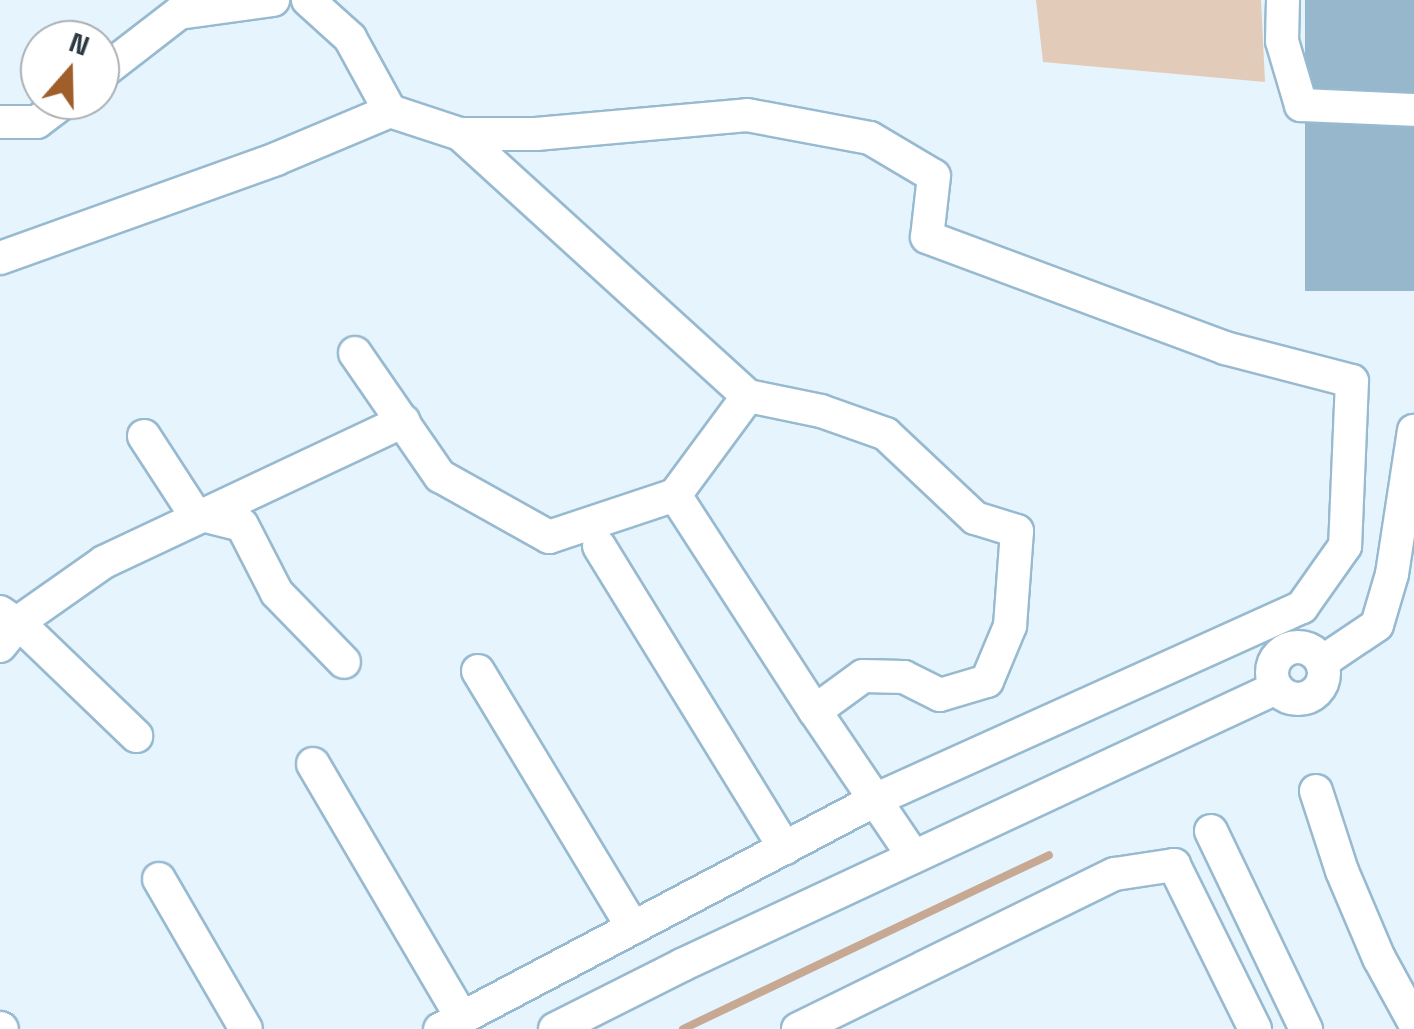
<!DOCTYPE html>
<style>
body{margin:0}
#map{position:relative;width:1414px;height:1029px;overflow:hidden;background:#e6f4fd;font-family:"Space Grotesk",sans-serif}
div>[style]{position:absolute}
.green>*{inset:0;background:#e3cbba}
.stream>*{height:8px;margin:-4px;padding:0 4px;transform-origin:4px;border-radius:4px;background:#c7a893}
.building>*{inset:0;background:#96b7cc;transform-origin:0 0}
.roads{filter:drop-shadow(2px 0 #98bad0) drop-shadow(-2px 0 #98bad0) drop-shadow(0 2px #98bad0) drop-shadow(0 -2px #98bad0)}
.minor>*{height:32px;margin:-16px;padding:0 16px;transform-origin:16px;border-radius:16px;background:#fff}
.minor>.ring{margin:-16px;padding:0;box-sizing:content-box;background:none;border:32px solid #fff;border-radius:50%}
span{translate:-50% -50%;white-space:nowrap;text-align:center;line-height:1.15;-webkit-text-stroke:9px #fff;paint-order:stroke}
.north{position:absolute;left:20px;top:20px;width:100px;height:100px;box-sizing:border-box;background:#fff;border:2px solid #abb0b4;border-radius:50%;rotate:20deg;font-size:28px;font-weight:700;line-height:40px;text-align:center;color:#2c3a43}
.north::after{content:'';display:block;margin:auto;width:35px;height:45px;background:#a05e2b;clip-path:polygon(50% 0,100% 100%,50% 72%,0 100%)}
</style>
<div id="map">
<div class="green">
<div style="clip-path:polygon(1036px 0,1261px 0,1265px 82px,1043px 62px)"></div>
</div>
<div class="stream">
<div style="left:683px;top:1029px;width:405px;rotate:-25.4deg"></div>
</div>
<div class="building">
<div style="left:1305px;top:0;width:109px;height:291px"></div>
</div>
<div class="roads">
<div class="minor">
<div style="left:308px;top:0;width:57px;rotate:42.1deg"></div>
<div style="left:350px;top:38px;width:83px;rotate:61.3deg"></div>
<div style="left:1283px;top:0;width:41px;rotate:91.4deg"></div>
<div style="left:1282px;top:41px;width:67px;rotate:73.5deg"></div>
<div style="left:1301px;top:105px;width:113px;rotate:2.5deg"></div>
<div style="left:100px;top:74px;width:100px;rotate:-37.7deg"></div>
<div style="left:179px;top:13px;width:95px;rotate:-7.9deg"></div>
<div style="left:0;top:122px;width:37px"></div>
<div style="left:37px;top:122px;width:36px;rotate:-37deg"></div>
<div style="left:460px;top:134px;width:389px;rotate:42.3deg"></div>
<div style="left:0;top:258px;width:293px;rotate:-19.7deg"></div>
<div style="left:276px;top:159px;width:124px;rotate:-22.8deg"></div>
<div style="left:390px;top:111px;width:74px;rotate:18.2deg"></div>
<div style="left:460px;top:134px;width:76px"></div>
<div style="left:536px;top:134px;width:212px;rotate:-5.1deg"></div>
<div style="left:747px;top:115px;width:125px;rotate:10.6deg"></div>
<div style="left:870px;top:138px;width:74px;rotate:30.7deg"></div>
<div style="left:934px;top:176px;width:61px;rotate:96.5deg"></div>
<div style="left:927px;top:237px;width:318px;rotate:20.4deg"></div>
<div style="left:1225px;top:348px;width:131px;rotate:14.6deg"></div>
<div style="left:1352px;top:381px;width:165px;rotate:92.4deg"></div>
<div style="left:1345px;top:546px;width:75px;rotate:125.2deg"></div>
<div style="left:1302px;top:607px;width:466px;rotate:155.7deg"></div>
<div style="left:877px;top:799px;width:494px;rotate:152.2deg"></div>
<div style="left:355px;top:353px;width:150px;rotate:55.4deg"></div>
<div style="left:440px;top:476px;width:125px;rotate:29.2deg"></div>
<div style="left:549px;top:537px;width:133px;rotate:-18.4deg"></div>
<div style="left:144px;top:436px;width:92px;rotate:57deg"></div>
<div style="left:194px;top:513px;width:49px;rotate:14deg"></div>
<div style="left:242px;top:525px;width:76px;rotate:62.8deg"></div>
<div style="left:277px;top:593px;width:96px;rotate:45.8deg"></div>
<div style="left:599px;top:546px;width:355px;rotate:58.4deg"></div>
<div style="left:0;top:612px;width:32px;rotate:35deg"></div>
<div style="left:26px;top:630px;width:153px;rotate:43.9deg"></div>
<div style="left:0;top:646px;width:32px;rotate:-51deg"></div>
<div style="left:20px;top:621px;width:103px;rotate:-35.1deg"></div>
<div style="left:104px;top:562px;width:331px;rotate:-25.2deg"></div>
<div class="ring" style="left:1272px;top:647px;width:20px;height:20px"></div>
<div style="left:1322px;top:662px;width:66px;rotate:-33.9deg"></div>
<div style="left:1377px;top:625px;width:53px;rotate:-73.6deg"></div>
<div style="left:1392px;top:574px;width:145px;rotate:-81.3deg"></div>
<div style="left:478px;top:671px;width:300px;rotate:58.9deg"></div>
<div style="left:815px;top:711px;width:59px;rotate:-36.1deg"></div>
<div style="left:863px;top:676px;width:41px;rotate:1.4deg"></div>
<div style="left:904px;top:677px;width:40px;rotate:26.6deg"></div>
<div style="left:940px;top:695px;width:49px;rotate:-16.6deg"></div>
<div style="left:987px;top:681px;width:60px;rotate:-67.3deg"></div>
<div style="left:1010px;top:626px;width:95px;rotate:-85.8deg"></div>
<div style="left:1017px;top:531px;width:44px;rotate:-162.8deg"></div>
<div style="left:975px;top:518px;width:122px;rotate:-136.7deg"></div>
<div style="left:886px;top:434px;width:69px;rotate:-160.5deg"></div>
<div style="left:821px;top:411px;width:75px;rotate:-168.4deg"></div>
<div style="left:748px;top:396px;width:123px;rotate:126.4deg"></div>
<div style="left:675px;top:495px;width:257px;rotate:57.1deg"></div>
<div style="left:815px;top:711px;width:175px;rotate:55.9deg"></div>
<div style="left:313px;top:764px;width:294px;rotate:59.6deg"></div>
<div style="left:1316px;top:791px;width:84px;rotate:72deg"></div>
<div style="left:1342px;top:871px;width:95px;rotate:67deg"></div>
<div style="left:1379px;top:958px;width:73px;rotate:61.3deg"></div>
<div style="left:1211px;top:831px;width:220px;rotate:64.4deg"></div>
<div style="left:159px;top:879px;width:173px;rotate:59.9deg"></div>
<div style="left:0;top:1028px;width:2px;rotate:27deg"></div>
<div style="left:555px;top:1029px;width:142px;rotate:-26.7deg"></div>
<div style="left:682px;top:965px;width:655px;rotate:-25deg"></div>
<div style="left:798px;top:1029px;width:353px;rotate:-26.1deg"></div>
<div style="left:1115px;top:874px;width:60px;rotate:-8.7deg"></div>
<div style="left:1174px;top:865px;width:183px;rotate:63.7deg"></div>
</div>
</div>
<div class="north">N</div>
</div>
